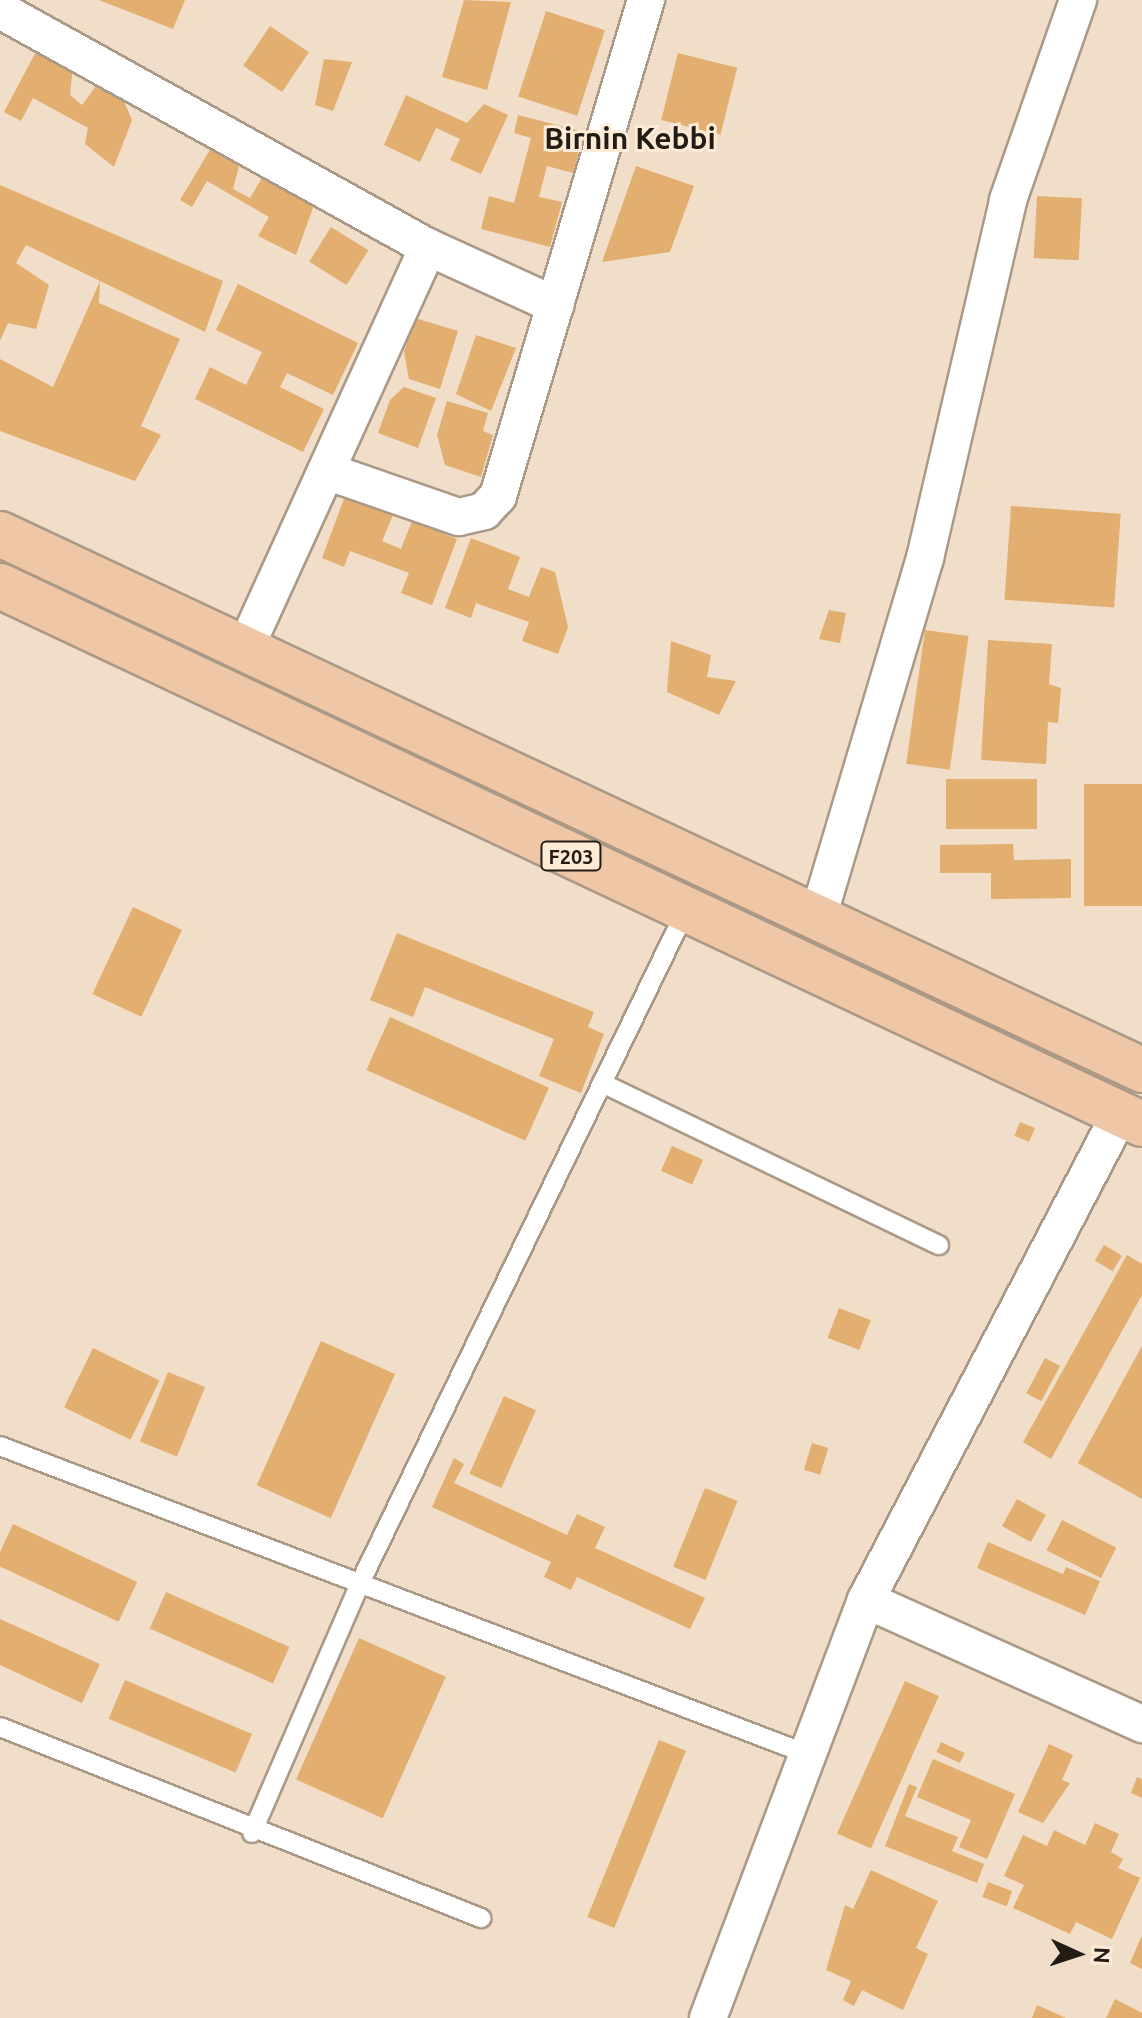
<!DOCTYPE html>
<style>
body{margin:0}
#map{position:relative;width:1142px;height:2018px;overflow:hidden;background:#f0dec9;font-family:Ubuntu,sans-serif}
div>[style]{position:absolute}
.building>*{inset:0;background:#e2af70;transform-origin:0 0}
.roads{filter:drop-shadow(2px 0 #aa9986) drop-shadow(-2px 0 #aa9986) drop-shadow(0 2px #aa9986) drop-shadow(0 -2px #aa9986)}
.service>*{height:18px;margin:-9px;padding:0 9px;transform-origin:9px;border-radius:9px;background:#fff}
.minor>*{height:36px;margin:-18px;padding:0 18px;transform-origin:18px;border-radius:18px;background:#fff}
.primary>*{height:44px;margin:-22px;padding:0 22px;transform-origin:22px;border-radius:22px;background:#efc7a6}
span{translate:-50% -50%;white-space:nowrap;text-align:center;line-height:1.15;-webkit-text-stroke:6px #fdebd6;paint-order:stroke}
.shield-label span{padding:2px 6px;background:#fdebd6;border:2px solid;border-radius:6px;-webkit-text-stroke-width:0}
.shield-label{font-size:20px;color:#221c14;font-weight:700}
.district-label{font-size:30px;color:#221c14;font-weight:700}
.north{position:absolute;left:1038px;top:1914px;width:80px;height:80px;-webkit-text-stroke:6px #fdebd6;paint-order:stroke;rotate:93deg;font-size:22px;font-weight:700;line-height:32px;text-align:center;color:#221c14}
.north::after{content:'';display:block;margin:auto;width:28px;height:36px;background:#221c14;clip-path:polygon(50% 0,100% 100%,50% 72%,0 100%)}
</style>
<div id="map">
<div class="building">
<div style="clip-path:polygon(99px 0,185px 0,173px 29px)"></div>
<div style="clip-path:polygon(464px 0,511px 2px,487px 90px,442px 77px)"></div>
<div style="left:546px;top:11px;width:62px;height:90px;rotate:18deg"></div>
<div style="left:270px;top:26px;width:47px;height:48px;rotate:34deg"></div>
<div style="clip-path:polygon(39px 46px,73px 65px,70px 95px,82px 105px,102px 78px,120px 92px,132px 120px,114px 167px,85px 144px,88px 128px,33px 98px,21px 121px,4px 112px)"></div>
<div style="left:678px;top:53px;width:61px;height:69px;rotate:14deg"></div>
<div style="clip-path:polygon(324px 59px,352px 62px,333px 111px,315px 105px)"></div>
<div style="clip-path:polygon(406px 95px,467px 123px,484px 104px,508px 115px,481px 174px,450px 160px,460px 139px,436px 128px,420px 162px,384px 145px)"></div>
<div style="clip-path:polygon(518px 115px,584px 132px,573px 173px,547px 166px,539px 197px,562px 202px,550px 247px,481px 229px,489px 196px,514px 203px,531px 138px,514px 133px)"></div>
<div style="clip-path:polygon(214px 143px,241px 159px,233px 189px,250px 198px,271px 162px,319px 191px,296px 255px,258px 236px,269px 217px,207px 181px,192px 207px,180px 200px)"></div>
<div style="clip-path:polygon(636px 166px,694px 186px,670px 252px,602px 262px)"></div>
<div style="clip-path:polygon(0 185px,223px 281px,205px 332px,26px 245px,16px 263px,49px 285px,36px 329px,8px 323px,0 341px)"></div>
<div style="left:1037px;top:196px;width:45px;height:62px;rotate:3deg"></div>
<div style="left:331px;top:227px;width:44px;height:41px;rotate:32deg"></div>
<div style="clip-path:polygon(100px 281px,99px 303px,180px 339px,141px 426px,161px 435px,135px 481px,0 431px,0 359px,53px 387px)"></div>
<div style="clip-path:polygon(238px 284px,358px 343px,333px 395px,287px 373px,280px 387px,324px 409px,303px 452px,195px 399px,210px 367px,246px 385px,262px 352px,216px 330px)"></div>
<div style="clip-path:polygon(415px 318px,458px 331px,440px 389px,409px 379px,404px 352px)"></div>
<div style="clip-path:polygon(476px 335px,516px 348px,491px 411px,456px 394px)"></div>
<div style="clip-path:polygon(404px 387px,436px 398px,418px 448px,378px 433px,390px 400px)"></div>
<div style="clip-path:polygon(447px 401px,488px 413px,483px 431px,493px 435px,481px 477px,445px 465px,437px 435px)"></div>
<div style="clip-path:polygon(345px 496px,393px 515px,382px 541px,401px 549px,412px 521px,457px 539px,432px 605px,401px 593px,409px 573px,350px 551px,344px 567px,322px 558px)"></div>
<div style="left:1011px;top:506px;width:110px;height:94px;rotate:4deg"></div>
<div style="clip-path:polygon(471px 538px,520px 557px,508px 589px,529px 597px,541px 567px,555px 572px,568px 627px,558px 654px,522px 641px,529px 622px,476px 603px,471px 618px,445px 608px)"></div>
<div style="clip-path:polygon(829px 610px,846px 613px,840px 643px,819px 639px)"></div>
<div style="left:925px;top:630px;width:44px;height:135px;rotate:8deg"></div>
<div style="clip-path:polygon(988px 640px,1052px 644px,1049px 684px,1061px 688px,1058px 723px,1048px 722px,1046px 764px,981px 760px)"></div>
<div style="clip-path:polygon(671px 641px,711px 655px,707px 677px,736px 681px,719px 715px,667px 692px)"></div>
<div style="left:946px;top:779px;width:91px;height:50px"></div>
<div style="left:1084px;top:784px;width:58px;height:122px"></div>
<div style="clip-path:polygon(1013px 844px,1014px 860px,1071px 859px,1071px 898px,991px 899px,991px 873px,940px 873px,940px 845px)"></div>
<div style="left:133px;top:907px;width:54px;height:96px;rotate:25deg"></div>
<div style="clip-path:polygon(397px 933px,594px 1012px,588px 1027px,604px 1034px,581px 1093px,539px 1076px,554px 1039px,425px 987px,413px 1017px,370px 1000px)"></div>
<div style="left:390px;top:1017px;width:174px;height:58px;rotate:24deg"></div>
<div style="left:1020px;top:1122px;width:16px;height:15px;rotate:22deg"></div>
<div style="left:672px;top:1146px;width:34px;height:27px;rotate:24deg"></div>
<div style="left:1104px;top:1245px;width:21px;height:18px;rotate:31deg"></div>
<div style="clip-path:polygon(1127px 1255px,1142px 1264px,1142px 1295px,1051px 1459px,1023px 1442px)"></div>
<div style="left:839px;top:1308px;width:34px;height:32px;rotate:21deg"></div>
<div style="left:321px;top:1341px;width:81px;height:158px;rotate:24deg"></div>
<div style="clip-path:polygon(1142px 1346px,1142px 1499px,1078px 1463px)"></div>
<div style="left:93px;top:1348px;width:74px;height:66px;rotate:26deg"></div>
<div style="left:1045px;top:1358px;width:17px;height:40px;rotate:28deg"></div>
<div style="left:168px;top:1372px;width:40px;height:75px;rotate:22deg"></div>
<div style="left:504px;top:1396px;width:35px;height:85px;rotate:24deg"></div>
<div style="left:812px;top:1443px;width:17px;height:28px;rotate:17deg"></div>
<div style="clip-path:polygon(454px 1458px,464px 1464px,454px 1483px,567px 1535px,577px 1514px,605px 1527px,595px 1548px,705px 1598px,690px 1629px,577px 1577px,571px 1590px,544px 1577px,551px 1562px,432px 1507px)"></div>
<div style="left:705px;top:1488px;width:35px;height:85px;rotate:22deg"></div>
<div style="left:1017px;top:1499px;width:33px;height:31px;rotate:29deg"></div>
<div style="left:1062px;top:1520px;width:61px;height:34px;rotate:27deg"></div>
<div style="left:13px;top:1524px;width:137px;height:44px;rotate:25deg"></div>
<div style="clip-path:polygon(988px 1542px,1063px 1574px,1066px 1567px,1100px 1581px,1085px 1615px,977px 1568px)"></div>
<div style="left:166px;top:1592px;width:135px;height:40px;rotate:24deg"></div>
<div style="clip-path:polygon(0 1619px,100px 1664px,82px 1703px,0 1665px)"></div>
<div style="left:359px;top:1638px;width:95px;height:155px;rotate:24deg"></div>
<div style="left:125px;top:1680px;width:138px;height:42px;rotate:23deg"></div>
<div style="left:905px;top:1681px;width:37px;height:167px;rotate:24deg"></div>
<div style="left:659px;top:1740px;width:29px;height:191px;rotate:22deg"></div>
<div style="left:941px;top:1742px;width:26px;height:11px;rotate:25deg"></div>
<div style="clip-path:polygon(1049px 1744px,1073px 1755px,1062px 1780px,1070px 1783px,1043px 1823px,1018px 1812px)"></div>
<div style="clip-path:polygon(933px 1759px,1015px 1794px,987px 1859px,959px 1847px,971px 1820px,917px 1797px)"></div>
<div style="clip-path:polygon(1137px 1777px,1142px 1779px,1142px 1798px,1131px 1793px)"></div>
<div style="clip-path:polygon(909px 1784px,917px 1787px,905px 1816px,958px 1837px,952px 1851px,984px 1864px,977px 1883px,885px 1846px)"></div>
<div style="clip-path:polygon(1095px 1823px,1119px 1834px,1111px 1852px,1123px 1859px,1118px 1868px,1140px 1878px,1112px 1939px,1076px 1922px,1070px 1934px,1013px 1908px,1024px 1885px,1004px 1876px,1023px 1835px,1047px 1846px,1054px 1830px,1085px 1845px)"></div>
<div style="clip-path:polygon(871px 1870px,938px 1901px,916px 1948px,928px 1954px,903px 2010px,862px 1990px,854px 2006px,843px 2000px,851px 1981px,826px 1970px,845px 1905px,853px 1909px)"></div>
<div style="left:988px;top:1882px;width:26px;height:16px;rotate:21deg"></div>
<div style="clip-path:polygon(1142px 1935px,1142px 1969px,1130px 1963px)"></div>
<div style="clip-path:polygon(1115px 1999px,1142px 2013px,1142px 2018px,1106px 2018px)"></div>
<div style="clip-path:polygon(1037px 2005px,1066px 2018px,1032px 2018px)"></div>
</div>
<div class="roads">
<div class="service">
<div style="left:602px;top:1083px;width:374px;rotate:25.7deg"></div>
<div style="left:0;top:1446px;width:864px;rotate:20.89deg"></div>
<div style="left:0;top:1727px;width:518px;rotate:21.66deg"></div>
<div style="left:252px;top:1833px;width:272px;rotate:-66.6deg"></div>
<div style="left:360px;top:1583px;width:748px;rotate:-64.15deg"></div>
</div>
<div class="minor">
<div style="left:0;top:10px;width:489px;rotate:29deg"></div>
<div style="left:428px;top:247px;width:442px;rotate:114.5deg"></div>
<div style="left:428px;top:247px;width:140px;rotate:24.5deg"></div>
<div style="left:326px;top:471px;width:141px;rotate:19.1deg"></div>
<div style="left:459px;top:517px;width:26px;rotate:-13deg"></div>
<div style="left:484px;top:511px;width:21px;rotate:-47deg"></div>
<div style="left:498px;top:496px;width:518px;rotate:-73.39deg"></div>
<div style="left:818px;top:917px;width:375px;rotate:-73.4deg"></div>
<div style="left:925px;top:558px;width:367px;rotate:-76.9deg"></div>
<div style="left:1008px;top:200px;width:212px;rotate:-70.7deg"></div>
<div style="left:866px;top:1600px;width:303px;rotate:24.2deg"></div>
<div style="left:708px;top:2018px;width:447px;rotate:-69.3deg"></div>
<div style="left:866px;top:1600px;width:548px;rotate:-62.41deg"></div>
</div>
<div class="primary">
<div style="left:0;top:534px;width:1262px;rotate:25.14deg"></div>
<div style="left:0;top:586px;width:1262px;rotate:25.23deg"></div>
</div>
</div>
<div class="shield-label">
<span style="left:571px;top:856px">F203</span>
</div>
<div class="district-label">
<span style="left:630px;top:138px">Birnin Kebbi</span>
</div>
<div class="north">N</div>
</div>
